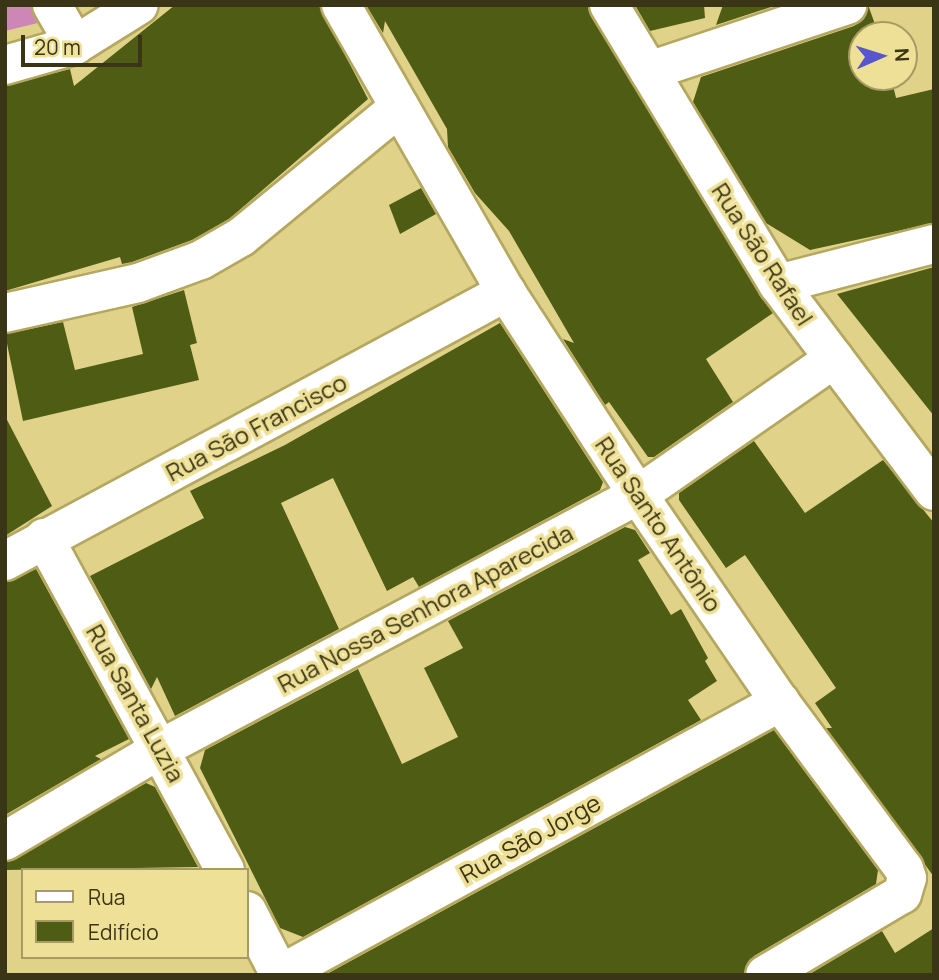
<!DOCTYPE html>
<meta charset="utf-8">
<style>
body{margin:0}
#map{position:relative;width:939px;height:980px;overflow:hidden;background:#e0d389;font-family:Manrope,sans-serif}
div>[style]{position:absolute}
.green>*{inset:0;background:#cd87b7}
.building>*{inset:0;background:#4f5c14}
.roads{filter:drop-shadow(2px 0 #b4a75f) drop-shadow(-2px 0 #b4a75f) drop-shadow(0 2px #b4a75f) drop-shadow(0 -2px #b4a75f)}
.minor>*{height:38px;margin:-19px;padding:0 19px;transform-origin:19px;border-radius:19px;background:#fff}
span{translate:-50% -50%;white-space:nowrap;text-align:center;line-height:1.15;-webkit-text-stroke:7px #eee096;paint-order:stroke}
.street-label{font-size:24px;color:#3a3516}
.frame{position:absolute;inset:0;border:7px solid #3a3516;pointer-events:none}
.legend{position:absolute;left:21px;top:868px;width:228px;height:91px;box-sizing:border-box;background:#eee096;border:2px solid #a69c63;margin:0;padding:9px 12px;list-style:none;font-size:21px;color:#3a3516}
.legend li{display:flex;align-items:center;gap:14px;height:35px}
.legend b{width:35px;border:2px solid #a69c63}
.north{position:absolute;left:848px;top:21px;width:70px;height:70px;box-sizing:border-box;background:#eee096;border:2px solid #a69c63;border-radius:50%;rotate:87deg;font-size:19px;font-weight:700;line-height:28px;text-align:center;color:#3a3516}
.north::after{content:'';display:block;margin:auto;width:24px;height:32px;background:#5856cd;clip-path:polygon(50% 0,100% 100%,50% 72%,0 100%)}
.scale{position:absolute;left:21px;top:35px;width:121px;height:32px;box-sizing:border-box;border:4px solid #3a3516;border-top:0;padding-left:9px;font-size:21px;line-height:24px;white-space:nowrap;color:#3a3516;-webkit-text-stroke:5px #eee096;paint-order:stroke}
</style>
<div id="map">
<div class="green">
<div style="clip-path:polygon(5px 5px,34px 5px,42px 22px,5px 31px)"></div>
</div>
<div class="building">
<div style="clip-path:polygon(175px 5px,319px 5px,368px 99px,229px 219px,192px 240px,132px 262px,122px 264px,120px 257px,5px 291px,5px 86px,70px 69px,74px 86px)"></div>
<div style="clip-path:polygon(366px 5px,587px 5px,773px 313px,706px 359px,733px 402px,654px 457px,648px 457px,609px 402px,605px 405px,563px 339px,574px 343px,509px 231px,475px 193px,448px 147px,447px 129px,385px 21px,383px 33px)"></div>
<div style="clip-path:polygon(635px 5px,704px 5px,705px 18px,650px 31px)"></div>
<div style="clip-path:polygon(723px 5px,777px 5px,716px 25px)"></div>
<div style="clip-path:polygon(868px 5px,879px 35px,862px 35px,862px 77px,891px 77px,896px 98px,934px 89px,934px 223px,810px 250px,766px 223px,693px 102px,701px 77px,854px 26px,864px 19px)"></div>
<div style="clip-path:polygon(421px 188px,436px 214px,400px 234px,389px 205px)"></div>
<div style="clip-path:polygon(934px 267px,934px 416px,837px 294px)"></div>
<div style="clip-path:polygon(184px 290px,197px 343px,190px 345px,199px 380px,23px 421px,5px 334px,63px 322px,75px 370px,143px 354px,132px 307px)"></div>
<div style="clip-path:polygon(500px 323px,603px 482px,600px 490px,419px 587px,413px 577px,387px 591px,333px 478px,281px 503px,339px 629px,175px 716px,157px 677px,151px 689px,90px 576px,204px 518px,190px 491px,285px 445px)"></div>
<div style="clip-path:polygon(5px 416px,52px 506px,5px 536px)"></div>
<div style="clip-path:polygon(754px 441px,805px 513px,883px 460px,934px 523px,934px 877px,826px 728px,832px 728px,815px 703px,836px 688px,745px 555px,726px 568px,679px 500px,679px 493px)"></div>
<div style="clip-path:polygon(625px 527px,635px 530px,650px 553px,638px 560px,671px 615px,681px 609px,708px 658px,705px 661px,717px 681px,688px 700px,701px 720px,303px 937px,280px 928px,200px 768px,205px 750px,358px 669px,402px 764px,458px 737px,424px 668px,463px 648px,448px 621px)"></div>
<div style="clip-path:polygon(36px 569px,129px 739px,95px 756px,101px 759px,5px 815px,5px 583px)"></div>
<div style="clip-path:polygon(774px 730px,878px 870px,876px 884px,754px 956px,743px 975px,325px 975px)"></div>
<div style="clip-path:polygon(146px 783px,155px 787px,198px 867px,5px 870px,5px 863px)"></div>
<div style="clip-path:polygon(934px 928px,934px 975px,808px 975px,882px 931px,895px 953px)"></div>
</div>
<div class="roads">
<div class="minor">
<div style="left:52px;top:5px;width:46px;rotate:60.1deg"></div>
<div style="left:341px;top:5px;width:331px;rotate:60.1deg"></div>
<div style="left:506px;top:292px;width:242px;rotate:57deg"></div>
<div style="left:638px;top:495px;width:251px;rotate:55.6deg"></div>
<div style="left:780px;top:702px;width:208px;rotate:53.4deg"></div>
<div style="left:904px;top:869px;width:9px;rotate:72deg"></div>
<div style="left:907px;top:878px;width:17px;rotate:107deg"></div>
<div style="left:902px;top:894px;width:159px;rotate:149.4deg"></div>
<div style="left:609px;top:5px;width:326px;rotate:58.8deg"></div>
<div style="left:778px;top:284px;width:259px;rotate:53deg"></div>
<div style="left:5px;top:65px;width:73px;rotate:-15.9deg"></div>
<div style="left:75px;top:45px;width:75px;rotate:-32deg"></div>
<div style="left:649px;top:71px;width:209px;rotate:-18.4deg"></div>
<div style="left:778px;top:284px;width:161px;rotate:-14.4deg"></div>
<div style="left:5px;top:313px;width:136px;rotate:-12.7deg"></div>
<div style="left:138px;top:283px;width:67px;rotate:-20.1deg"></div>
<div style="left:201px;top:260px;width:46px;rotate:-29.9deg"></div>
<div style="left:241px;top:237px;width:205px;rotate:-39.4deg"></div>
<div style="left:44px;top:538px;width:378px;rotate:61.4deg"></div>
<div style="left:5px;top:561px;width:569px;rotate:-28.23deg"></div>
<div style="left:5px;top:841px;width:182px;rotate:-30.6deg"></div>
<div style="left:162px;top:748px;width:539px;rotate:-27.99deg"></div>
<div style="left:638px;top:495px;width:239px;rotate:-34.8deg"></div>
<div style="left:247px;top:911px;width:72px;rotate:62.7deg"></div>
<div style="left:279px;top:975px;width:571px;rotate:-28.59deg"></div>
</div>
</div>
<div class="street-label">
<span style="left:763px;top:254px;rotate:57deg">Rua São Rafael</span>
<span style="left:256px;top:427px;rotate:-28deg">Rua São Francisco</span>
<span style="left:659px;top:524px;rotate:56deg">Rua Santo Antônio</span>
<span style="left:425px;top:608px;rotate:-28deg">Rua Nossa Senhora Aparecida</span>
<span style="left:136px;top:703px;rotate:61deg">Rua Santa Luzia</span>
<span style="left:530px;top:838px;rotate:-29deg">Rua São Jorge</span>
</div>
<div class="frame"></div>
<ul class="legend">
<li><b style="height:9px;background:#fff"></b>Rua</li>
<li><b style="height:19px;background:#4f5c14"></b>Edifício</li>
</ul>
<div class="north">N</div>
<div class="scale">20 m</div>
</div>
